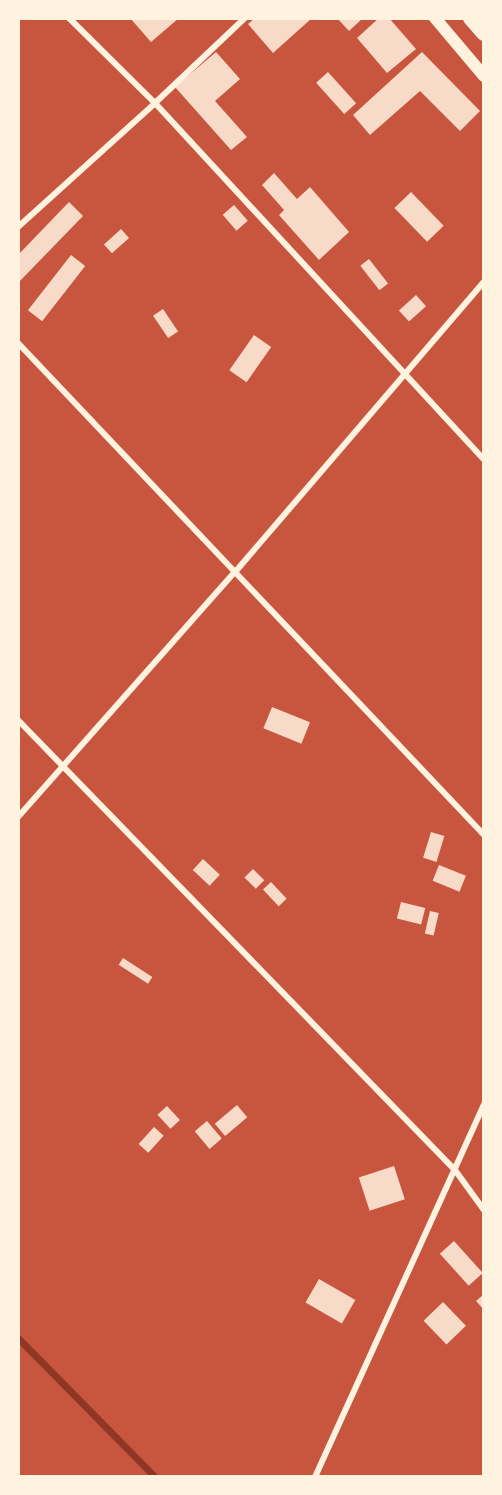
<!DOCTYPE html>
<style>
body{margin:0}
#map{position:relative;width:502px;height:1495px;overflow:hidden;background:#c8553d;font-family:"Fira Sans Condensed",sans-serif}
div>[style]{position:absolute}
.stream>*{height:7px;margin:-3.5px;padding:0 3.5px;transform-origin:3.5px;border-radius:3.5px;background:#8f3625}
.building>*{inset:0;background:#f7dbc8;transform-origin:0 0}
.minor>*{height:6px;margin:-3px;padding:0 3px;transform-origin:3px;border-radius:3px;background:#fff3e0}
.secondary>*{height:12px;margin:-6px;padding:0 6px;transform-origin:6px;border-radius:6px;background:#fff3e0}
.trunk>*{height:16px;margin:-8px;padding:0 8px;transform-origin:8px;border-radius:8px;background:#fff3e0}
span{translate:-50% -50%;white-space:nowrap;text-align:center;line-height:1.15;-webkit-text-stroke:6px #fff3e0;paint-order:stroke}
.frame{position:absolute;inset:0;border:20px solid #fff3e0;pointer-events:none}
</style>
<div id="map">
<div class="stream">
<div style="left:18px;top:1338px;width:195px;rotate:45.4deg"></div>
</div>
<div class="building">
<div style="clip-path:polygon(130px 18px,179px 18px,151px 42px)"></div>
<div style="clip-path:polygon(255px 18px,312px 18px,273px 53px,248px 24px)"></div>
<div style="clip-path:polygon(337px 18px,363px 18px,349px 31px)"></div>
<div style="clip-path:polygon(379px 18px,389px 18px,416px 49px,387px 73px,357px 38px)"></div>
<div style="clip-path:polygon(216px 52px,240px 79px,215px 101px,247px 137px,231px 150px,175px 87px)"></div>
<div style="clip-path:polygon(422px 52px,480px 111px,460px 131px,420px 91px,370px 135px,353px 115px)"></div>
<div style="left:328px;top:72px;width:42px;height:16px;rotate:48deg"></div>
<div style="clip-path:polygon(274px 173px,297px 199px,310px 187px,349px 232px,319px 260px,279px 215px,284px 210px,262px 185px)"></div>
<div style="left:411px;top:192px;width:47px;height:23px;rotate:46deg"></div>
<div style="clip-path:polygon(69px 202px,83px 216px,18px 283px,18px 255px)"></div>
<div style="left:234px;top:205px;width:21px;height:15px;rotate:49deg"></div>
<div style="left:121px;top:229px;width:12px;height:23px;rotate:48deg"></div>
<div style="left:71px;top:255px;width:18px;height:70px;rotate:38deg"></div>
<div style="left:369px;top:259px;width:31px;height:11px;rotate:52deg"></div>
<div style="left:416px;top:295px;width:15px;height:23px;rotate:48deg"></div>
<div style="left:163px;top:309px;width:27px;height:12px;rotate:56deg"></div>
<div style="left:254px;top:335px;width:21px;height:43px;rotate:35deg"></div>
<div style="left:272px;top:707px;width:41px;height:23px;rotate:22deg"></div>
<div style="left:431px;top:832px;width:14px;height:27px;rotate:17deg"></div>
<div style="left:203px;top:859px;width:23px;height:15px;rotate:43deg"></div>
<div style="left:439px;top:865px;width:29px;height:17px;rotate:22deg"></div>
<div style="left:253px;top:869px;width:16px;height:12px;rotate:45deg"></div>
<div style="left:271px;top:882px;width:23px;height:11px;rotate:47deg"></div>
<div style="left:401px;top:902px;width:25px;height:17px;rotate:14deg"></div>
<div style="left:430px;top:911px;width:9px;height:23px;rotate:13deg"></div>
<div style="left:123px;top:958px;width:35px;height:8px;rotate:33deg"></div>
<div style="left:237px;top:1105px;width:16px;height:29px;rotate:50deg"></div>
<div style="left:167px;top:1106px;width:19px;height:13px;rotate:47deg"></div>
<div style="left:207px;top:1121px;width:23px;height:16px;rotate:50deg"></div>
<div style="left:154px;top:1127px;width:13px;height:23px;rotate:42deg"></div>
<div style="left:394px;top:1166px;width:35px;height:37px;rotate:72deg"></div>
<div style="left:454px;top:1241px;width:43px;height:19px;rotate:48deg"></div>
<div style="left:319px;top:1279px;width:42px;height:27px;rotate:30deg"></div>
<div style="clip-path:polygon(484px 1294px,484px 1310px,476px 1301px)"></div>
<div style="left:443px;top:1302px;width:33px;height:27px;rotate:46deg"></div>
</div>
<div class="minor">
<div style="left:69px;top:18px;width:121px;rotate:44.7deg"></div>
<div style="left:155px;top:103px;width:485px;rotate:47.3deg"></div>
<div style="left:18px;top:227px;width:185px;rotate:-42.1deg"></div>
<div style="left:155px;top:103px;width:124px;rotate:-43.4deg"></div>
<div style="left:18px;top:343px;width:678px;rotate:46.55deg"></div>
<div style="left:18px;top:720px;width:627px;rotate:45.84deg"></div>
<div style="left:455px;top:1170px;width:49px;rotate:54.1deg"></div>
<div style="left:18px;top:817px;width:329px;rotate:-48.5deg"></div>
<div style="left:236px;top:571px;width:381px;rotate:-49.4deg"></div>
<div style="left:315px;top:1477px;width:409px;rotate:-65.6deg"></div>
</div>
<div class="secondary">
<div style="left:435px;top:18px;width:76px;rotate:49.8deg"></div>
</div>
<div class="trunk">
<div style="left:471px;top:18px;width:20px;rotate:49deg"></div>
</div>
<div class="frame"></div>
</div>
